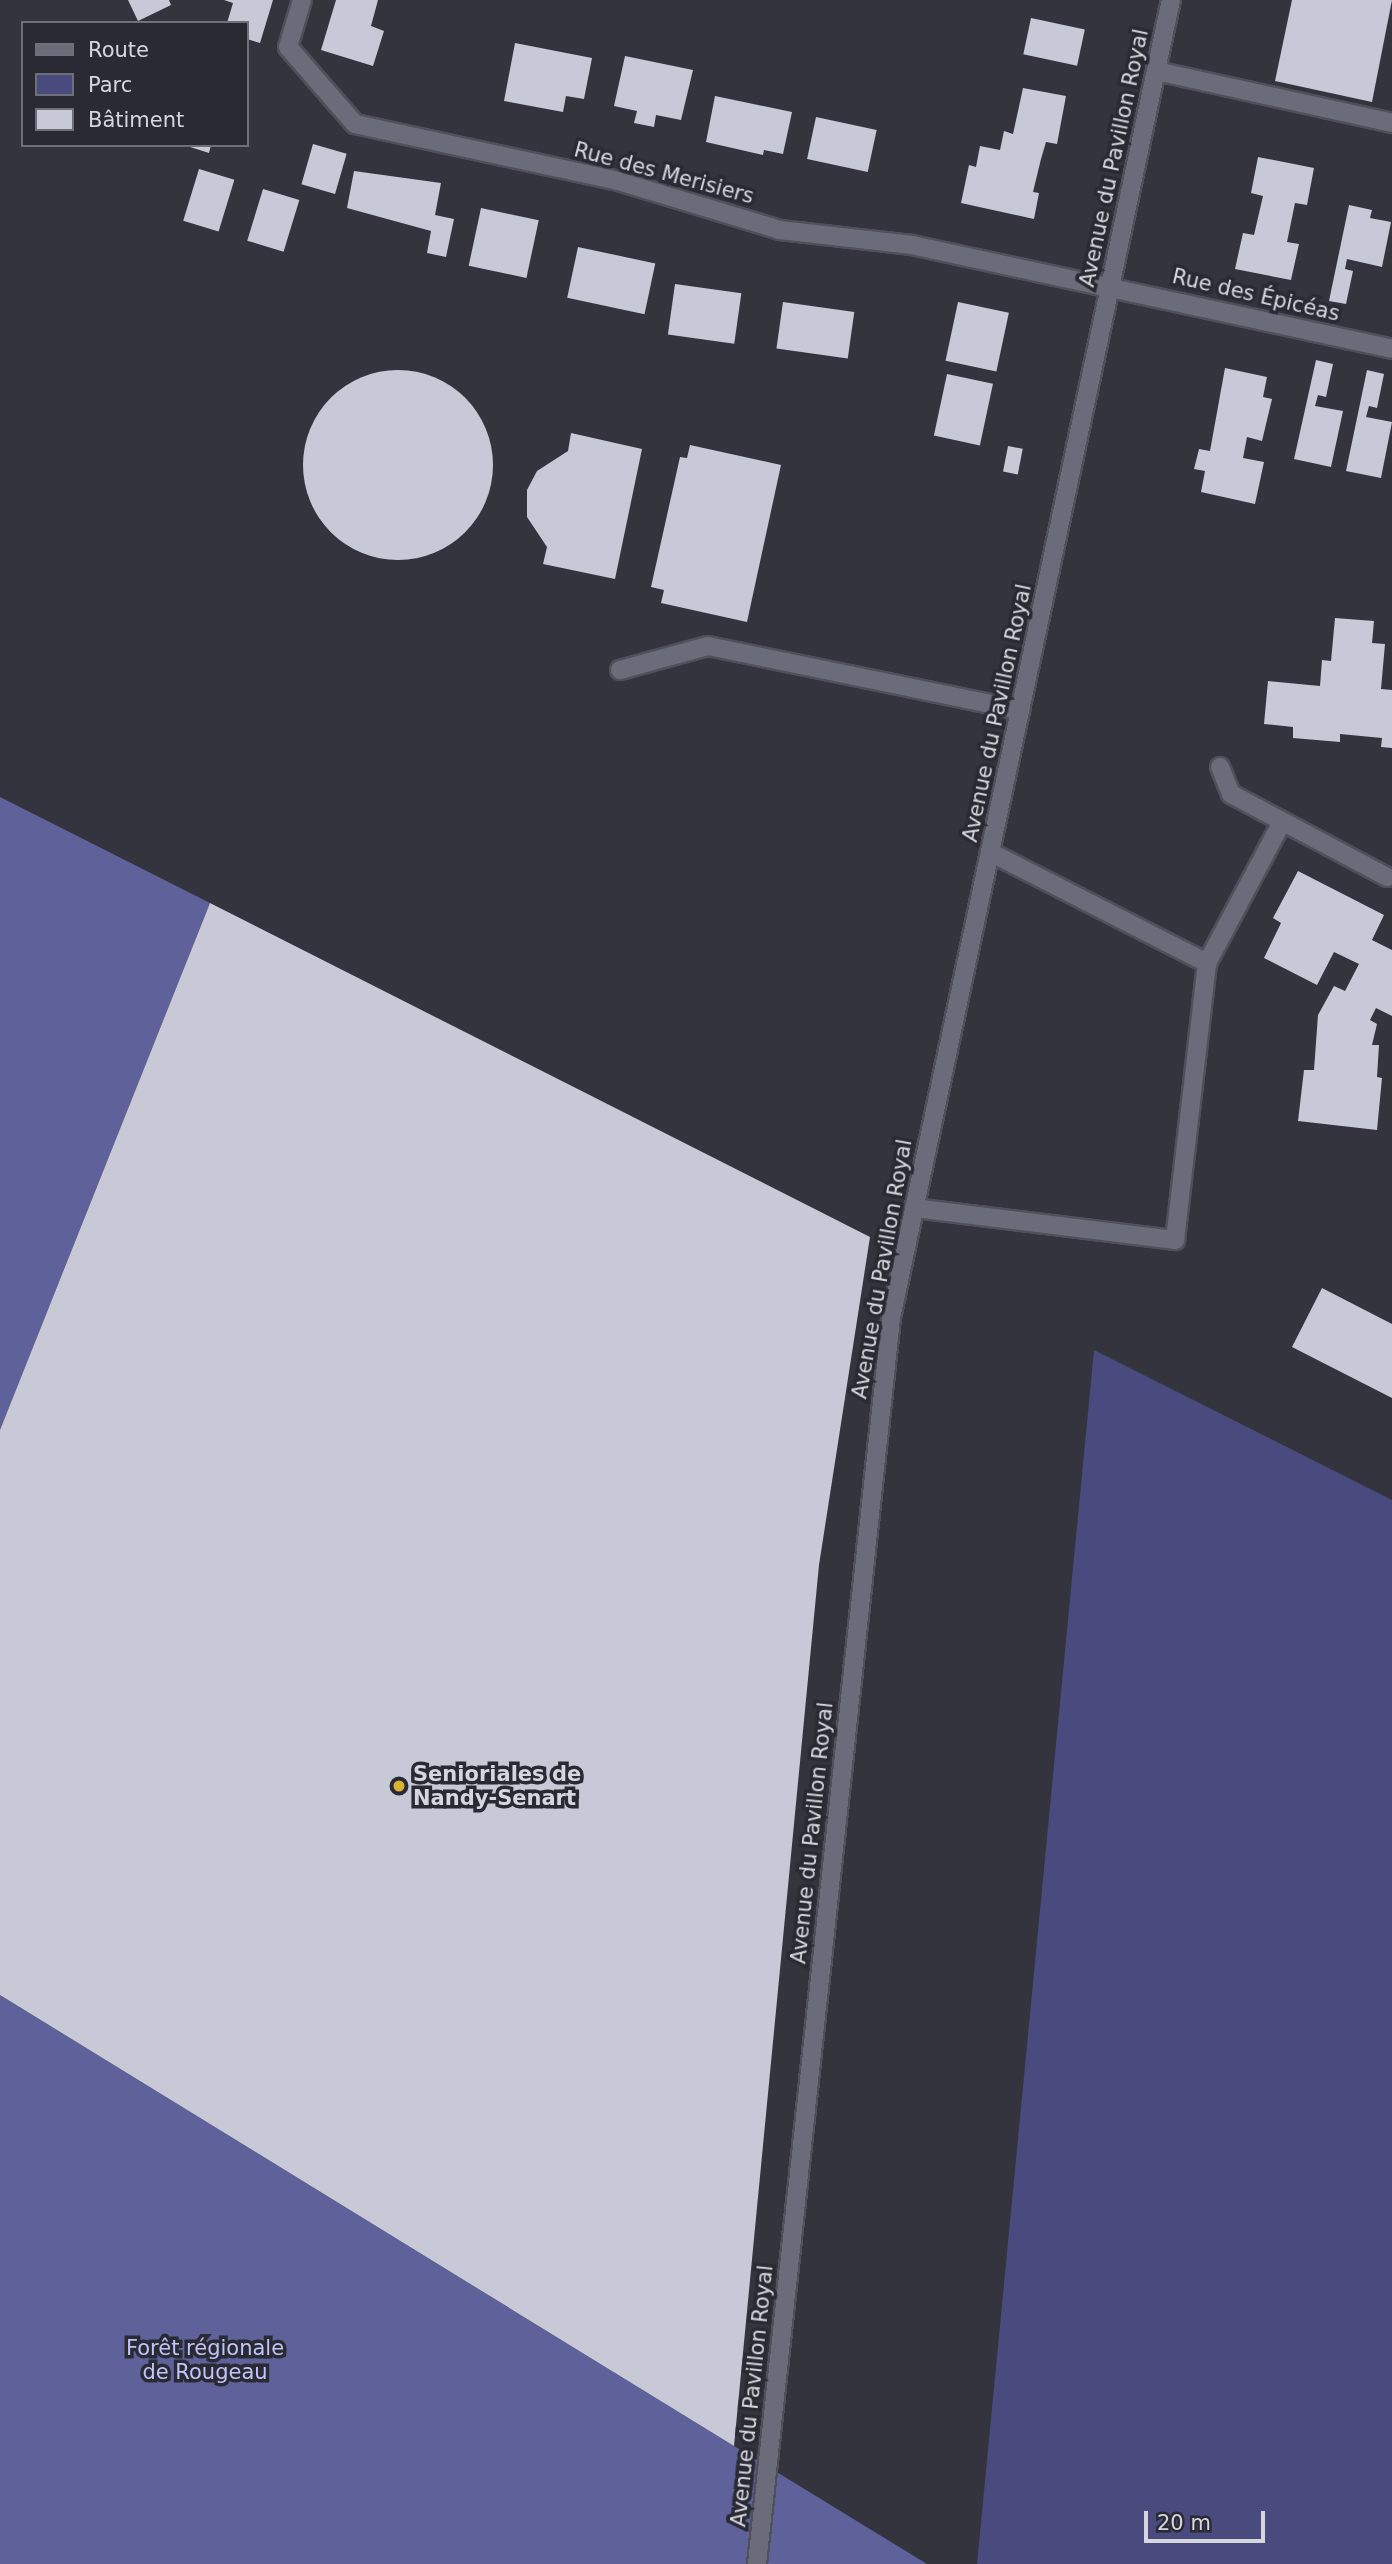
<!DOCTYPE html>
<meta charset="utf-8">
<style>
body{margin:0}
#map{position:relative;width:1392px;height:2564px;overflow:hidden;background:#33343e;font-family:"DejaVu Sans",sans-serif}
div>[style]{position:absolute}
.green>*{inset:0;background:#494a7e}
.forest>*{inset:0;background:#5f619b}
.building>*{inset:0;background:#c7c9d6;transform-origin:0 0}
.round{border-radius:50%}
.roads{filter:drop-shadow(2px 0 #4f5059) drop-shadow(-2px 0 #4f5059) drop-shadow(0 2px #4f5059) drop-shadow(0 -2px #4f5059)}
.lane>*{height:18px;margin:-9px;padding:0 9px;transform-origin:9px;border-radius:9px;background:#6b6c79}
.street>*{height:18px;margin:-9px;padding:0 9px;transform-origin:9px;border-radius:9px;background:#6b6c79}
.dots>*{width:19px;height:19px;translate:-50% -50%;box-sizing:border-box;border:4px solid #292a34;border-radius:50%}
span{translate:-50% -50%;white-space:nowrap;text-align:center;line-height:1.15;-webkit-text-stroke:7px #292a34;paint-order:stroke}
.street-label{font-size:21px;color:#d6d7de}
.poi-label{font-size:21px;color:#d6d7de;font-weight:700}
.left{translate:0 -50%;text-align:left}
.park-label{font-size:21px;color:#c0c4f8}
.legend{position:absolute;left:21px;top:21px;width:228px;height:126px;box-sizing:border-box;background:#292a34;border:2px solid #6e6f78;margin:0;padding:9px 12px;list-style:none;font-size:21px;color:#d6d7de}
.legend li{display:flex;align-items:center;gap:14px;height:35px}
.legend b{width:35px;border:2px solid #6e6f78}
.scale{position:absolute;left:1144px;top:2511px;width:121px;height:32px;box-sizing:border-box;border:4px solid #d6d7de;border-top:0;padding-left:9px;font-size:21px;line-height:24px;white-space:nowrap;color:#d6d7de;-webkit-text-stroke:5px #292a34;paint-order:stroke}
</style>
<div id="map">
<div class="green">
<div style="clip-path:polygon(1094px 1350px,1392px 1500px,1392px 2564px,977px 2564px)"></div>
</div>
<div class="forest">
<div style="clip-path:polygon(0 797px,210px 903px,0 1430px)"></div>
<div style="clip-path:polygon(0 1995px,734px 2446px,927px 2564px,0 2564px)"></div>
</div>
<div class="building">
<div style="clip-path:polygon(128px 0,169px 0,171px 5px,138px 21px)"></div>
<div style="clip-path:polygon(224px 0,273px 0,260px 43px,247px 39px,247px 23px,227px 23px,233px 3px)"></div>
<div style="clip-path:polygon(336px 0,378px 0,371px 26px,384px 31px,373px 66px,321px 50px)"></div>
<div style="clip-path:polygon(1292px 0,1392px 0,1372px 102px,1275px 81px)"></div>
<div style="left:1031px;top:18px;width:55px;height:37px;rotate:12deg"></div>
<div style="clip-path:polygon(515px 43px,592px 58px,584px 99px,566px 96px,563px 112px,504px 101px)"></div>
<div style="clip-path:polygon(625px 56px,693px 70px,681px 120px,656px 115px,654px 127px,634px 123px,637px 111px,614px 106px)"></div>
<div style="clip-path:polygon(1023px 88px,1066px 96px,1057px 144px,1046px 142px,1041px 159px,1033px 192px,1039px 193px,1034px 219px,961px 203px,969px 165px,976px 167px,980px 146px,1000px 150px,1004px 131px,1013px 134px)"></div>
<div style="clip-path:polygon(715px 96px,792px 112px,783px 154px,764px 150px,763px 155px,706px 142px)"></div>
<div style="left:816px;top:117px;width:62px;height:43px;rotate:12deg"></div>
<div style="left:313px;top:144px;width:35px;height:42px;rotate:16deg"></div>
<div style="clip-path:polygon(184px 145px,211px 145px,209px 153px)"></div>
<div style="clip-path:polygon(1258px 157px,1314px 168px,1307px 205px,1295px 203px,1287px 242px,1299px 244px,1291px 280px,1235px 269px,1243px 233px,1254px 235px,1263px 196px,1251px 193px)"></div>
<div style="left:199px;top:169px;width:37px;height:54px;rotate:17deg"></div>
<div style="clip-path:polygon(354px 171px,441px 183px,435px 215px,454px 219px,446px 257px,427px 253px,431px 231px,347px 208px)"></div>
<div style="left:263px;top:189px;width:38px;height:54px;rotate:17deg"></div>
<div style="clip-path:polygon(1349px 205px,1372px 210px,1370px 218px,1391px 222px,1382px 267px,1347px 259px,1345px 269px,1353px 271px,1346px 304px,1329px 301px)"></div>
<div style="left:481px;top:208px;width:59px;height:59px;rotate:12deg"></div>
<div style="left:578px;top:247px;width:79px;height:52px;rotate:12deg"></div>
<div style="left:675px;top:284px;width:67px;height:51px;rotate:8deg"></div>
<div style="left:783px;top:302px;width:72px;height:47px;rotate:8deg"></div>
<div style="left:958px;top:302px;width:52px;height:60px;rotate:12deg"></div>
<div style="clip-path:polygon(1316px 360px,1333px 364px,1326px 397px,1318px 395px,1315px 406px,1343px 411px,1331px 467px,1294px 459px)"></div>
<div style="clip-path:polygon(1225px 368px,1267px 377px,1263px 397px,1272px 399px,1262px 441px,1247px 437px,1243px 458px,1264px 462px,1255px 504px,1201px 492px,1205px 471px,1194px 469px,1199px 449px,1210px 451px)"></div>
<div style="clip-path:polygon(1367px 370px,1384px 374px,1377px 408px,1369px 406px,1366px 417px,1392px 422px,1381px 478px,1346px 471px)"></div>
<div class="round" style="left:303px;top:370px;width:190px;height:190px"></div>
<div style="left:947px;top:374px;width:47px;height:63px;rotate:12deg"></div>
<div style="clip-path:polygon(571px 433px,642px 449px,615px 579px,543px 564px,547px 547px,527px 517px,527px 490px,537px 471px,568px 451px)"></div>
<div style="clip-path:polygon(690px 445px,781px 465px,747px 622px,661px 603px,664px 590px,651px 587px,680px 457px,687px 458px)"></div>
<div style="left:1008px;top:446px;width:15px;height:26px;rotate:11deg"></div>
<div style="clip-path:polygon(1335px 618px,1374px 621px,1372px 643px,1385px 644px,1381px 689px,1392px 690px,1392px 748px,1381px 747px,1382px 738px,1340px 734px,1340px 742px,1293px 738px,1293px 727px,1264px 724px,1268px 681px,1320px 686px,1322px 660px,1331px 661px)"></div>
<div style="clip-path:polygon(1298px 871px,1384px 915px,1372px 940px,1392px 950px,1392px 1016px,1376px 1008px,1370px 1020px,1377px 1024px,1372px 1045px,1379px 1045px,1377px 1077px,1382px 1078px,1377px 1130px,1298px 1121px,1304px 1070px,1314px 1070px,1318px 1015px,1334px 986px,1345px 991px,1359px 964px,1334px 952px,1317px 985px,1264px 958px,1281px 923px,1273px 918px)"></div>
<div style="clip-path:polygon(210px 903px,870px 1237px,819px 1565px,734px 2446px,0 1995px,0 1430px)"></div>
<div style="clip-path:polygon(1322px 1288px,1392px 1324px,1392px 1398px,1292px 1347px)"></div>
</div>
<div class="roads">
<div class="lane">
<div style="left:1156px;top:71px;width:242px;rotate:12.4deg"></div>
<div style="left:620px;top:670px;width:91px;rotate:-15.3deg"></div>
<div style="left:708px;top:646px;width:319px;rotate:11.6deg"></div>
<div style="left:1220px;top:767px;width:29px;rotate:68deg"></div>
<div style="left:1231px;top:794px;width:177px;rotate:28deg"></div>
<div style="left:990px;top:852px;width:244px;rotate:27.1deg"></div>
<div style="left:914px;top:1208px;width:263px;rotate:7deg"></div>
<div style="left:1175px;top:1240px;width:279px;rotate:-83.4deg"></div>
<div style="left:1207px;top:963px;width:157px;rotate:-62deg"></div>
</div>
<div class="street">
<div style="left:302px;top:0;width:49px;rotate:106.6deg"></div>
<div style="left:288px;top:47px;width:102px;rotate:49deg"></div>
<div style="left:355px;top:124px;width:269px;rotate:12.2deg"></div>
<div style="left:618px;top:181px;width:169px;rotate:16.8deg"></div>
<div style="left:780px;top:230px;width:133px;rotate:6.5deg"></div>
<div style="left:912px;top:245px;width:491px;rotate:12.2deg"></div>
<div style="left:757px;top:2564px;width:1253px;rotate:-83.86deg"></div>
<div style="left:891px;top:1318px;width:1347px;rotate:-78.01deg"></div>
</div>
</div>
<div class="dots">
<div style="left:399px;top:1786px;background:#dab333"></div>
</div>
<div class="street-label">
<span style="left:1114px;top:158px;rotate:-78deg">Avenue du Pavillon Royal</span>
<span style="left:664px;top:173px;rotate:15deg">Rue des Merisiers</span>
<span style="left:1256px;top:295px;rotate:13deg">Rue des Épicéas</span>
<span style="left:997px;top:713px;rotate:-78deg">Avenue du Pavillon Royal</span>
<span style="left:882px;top:1269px;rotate:-80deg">Avenue du Pavillon Royal</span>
<span style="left:812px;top:1833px;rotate:-84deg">Avenue du Pavillon Royal</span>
<span style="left:752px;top:2396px;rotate:-84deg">Avenue du Pavillon Royal</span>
</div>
<div class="poi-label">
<span class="left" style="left:413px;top:1786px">Senioriales de<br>Nandy-Senart</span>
</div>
<div class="park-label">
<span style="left:205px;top:2360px">Forêt régionale<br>de Rougeau</span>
</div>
<ul class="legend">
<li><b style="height:9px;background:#6b6c79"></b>Route</li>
<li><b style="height:19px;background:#494a7e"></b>Parc</li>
<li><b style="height:19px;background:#c7c9d6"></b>Bâtiment</li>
</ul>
<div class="scale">20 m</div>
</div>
